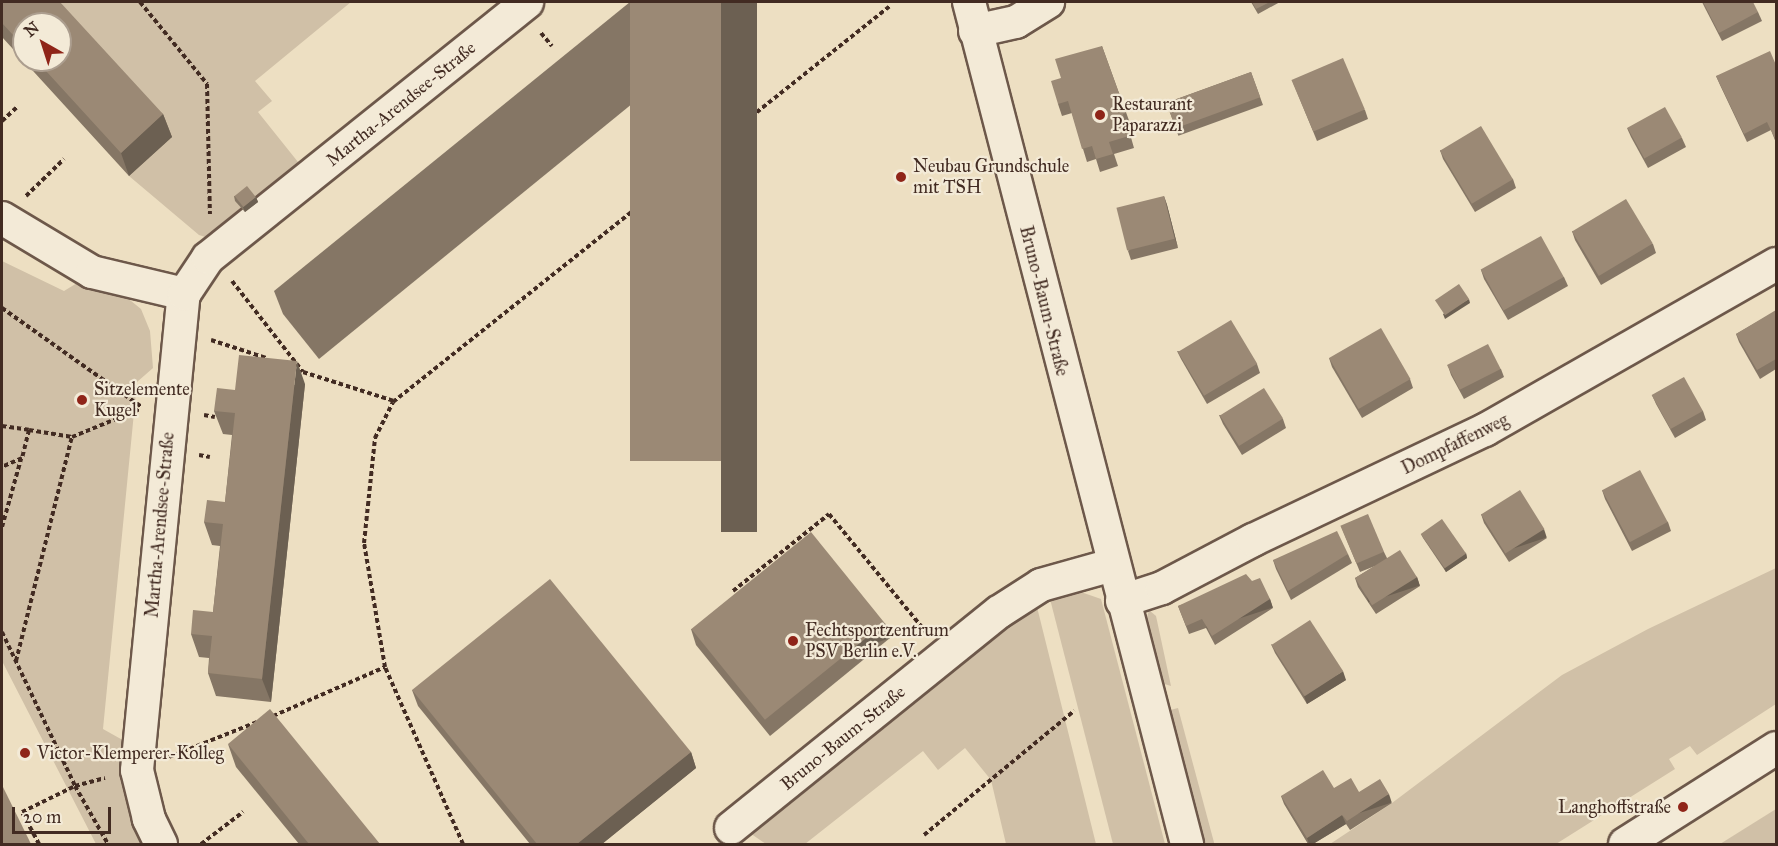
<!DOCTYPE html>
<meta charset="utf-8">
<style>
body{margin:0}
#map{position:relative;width:1778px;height:846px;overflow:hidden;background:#eddfc2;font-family:"IM FELL Great Primer",serif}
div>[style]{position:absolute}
.green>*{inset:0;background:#d0c0a7;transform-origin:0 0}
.path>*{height:4px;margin-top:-2px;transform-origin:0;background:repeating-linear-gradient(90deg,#422b22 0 4.5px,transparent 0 7.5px)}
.roads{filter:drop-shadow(2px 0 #6d584a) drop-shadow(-2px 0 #6d584a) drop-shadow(0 2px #6d584a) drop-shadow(0 -2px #6d584a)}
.minor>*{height:32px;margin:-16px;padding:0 16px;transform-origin:16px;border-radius:16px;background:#f3ead7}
.wall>*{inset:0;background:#857665;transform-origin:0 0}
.shaded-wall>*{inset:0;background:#6c6052;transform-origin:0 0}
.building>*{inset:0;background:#9b8975;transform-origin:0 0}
.dots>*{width:16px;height:16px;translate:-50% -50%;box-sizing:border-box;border:3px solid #f3ead7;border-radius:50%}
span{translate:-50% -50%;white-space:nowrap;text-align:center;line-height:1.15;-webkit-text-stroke:4.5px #f3ead7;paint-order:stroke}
.street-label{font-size:18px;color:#422b22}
.poi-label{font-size:18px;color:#422b22}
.left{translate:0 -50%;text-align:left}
.right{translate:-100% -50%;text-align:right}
.frame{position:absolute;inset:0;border:3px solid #422b22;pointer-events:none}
.north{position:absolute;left:12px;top:12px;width:60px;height:60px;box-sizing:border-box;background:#f3ead7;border:2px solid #ac9e8f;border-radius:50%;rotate:321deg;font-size:16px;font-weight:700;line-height:24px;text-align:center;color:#422b22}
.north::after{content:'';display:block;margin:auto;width:21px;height:27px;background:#8f2418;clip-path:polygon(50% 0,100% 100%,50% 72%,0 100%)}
.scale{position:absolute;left:12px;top:807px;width:99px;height:27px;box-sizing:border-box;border:3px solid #422b22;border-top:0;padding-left:8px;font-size:18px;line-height:21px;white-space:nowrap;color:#422b22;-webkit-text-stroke:4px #f3ead7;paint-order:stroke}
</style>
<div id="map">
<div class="green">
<div style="clip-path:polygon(48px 2px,351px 2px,255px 81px,272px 101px,258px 112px,306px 172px,221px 242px,199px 235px,129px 176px,171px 138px)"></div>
<div style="clip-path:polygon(2px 261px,64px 291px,82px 280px,120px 292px,141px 309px,150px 331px,153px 368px,137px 382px,103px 729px,128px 743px,145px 844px,96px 844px,2px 661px)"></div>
<div style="clip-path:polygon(1776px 568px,1776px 704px,1697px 755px,1690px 746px,1669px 759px,1675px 769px,1556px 844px,1330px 844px,1392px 803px,1562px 675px,1648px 629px)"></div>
<div style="clip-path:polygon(1078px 591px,1101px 599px,1165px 844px,1113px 844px,1050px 599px)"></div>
<div style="clip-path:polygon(1035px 599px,1096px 844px,1006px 844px,991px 780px,965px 748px,938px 770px,923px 751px,805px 844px,766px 844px,747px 831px)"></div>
<div style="clip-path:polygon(1149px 610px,1156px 616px,1171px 686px,1158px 682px,1144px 628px)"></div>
<div style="left:1178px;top:708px;width:141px;height:13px;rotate:75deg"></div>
<div style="clip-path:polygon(1776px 809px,1776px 844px,1720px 844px)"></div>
</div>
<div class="path">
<div style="left:140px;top:2px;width:106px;rotate:50.7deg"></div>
<div style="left:207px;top:84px;width:130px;rotate:88.7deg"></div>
<div style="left:541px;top:33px;width:17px;rotate:50deg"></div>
<div style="left:2px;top:121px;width:21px;rotate:-43deg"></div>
<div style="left:26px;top:196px;width:53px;rotate:-44.2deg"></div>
<div style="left:232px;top:281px;width:115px;rotate:52deg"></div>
<div style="left:303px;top:372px;width:96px;rotate:17.7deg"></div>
<div style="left:2px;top:308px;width:171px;rotate:35.3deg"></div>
<div style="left:211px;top:340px;width:58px;rotate:18.1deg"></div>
<div style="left:204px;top:415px;width:11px;rotate:10deg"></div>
<div style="left:2px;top:426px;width:27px;rotate:8deg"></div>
<div style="left:29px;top:430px;width:29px;rotate:104deg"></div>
<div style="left:22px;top:458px;width:22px;rotate:156deg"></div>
<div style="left:29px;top:430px;width:44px;rotate:9.2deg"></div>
<div style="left:72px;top:437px;width:74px;rotate:-22.4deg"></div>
<div style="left:199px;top:455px;width:11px;rotate:10deg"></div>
<div style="left:2px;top:527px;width:71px;rotate:-74.4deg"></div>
<div style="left:733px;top:591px;width:123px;rotate:-38.7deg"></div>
<div style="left:829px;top:514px;width:153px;rotate:50.6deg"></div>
<div style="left:2px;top:632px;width:170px;rotate:64.6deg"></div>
<div style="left:75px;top:786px;width:67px;rotate:60.4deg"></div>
<div style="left:16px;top:661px;width:231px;rotate:-76deg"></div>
<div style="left:273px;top:716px;width:122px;rotate:-23.6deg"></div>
<div style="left:169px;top:757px;width:95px;rotate:-21.7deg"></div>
<div style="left:924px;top:835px;width:195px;rotate:-39.6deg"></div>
<div style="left:39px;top:844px;width:36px;rotate:-118deg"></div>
<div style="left:22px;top:812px;width:59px;rotate:-26.1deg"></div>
<div style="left:75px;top:786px;width:31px;rotate:-15deg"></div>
<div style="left:201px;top:844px;width:53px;rotate:-37.3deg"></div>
<div style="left:463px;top:844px;width:193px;rotate:-113.8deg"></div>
<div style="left:385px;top:667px;width:126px;rotate:-99.6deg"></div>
<div style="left:364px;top:543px;width:106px;rotate:-84deg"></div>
<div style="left:375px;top:438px;width:40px;rotate:-63.4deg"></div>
<div style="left:393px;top:402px;width:635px;rotate:-38.55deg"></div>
</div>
<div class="roads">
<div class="minor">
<div style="left:969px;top:2px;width:870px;rotate:75.48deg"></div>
<div style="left:975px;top:31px;width:42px;rotate:-12.4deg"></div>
<div style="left:1016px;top:22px;width:38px;rotate:-32deg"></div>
<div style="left:2px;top:218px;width:105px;rotate:31deg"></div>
<div style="left:92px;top:272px;width:95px;rotate:13.4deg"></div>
<div style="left:1122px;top:601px;width:42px;rotate:-18deg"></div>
<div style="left:1162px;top:588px;width:103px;rotate:-27.8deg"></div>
<div style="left:1253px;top:540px;width:257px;rotate:-25.4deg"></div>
<div style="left:1485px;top:430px;width:335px;rotate:-29.7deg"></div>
<div style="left:731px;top:828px;width:344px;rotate:-38.9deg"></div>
<div style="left:999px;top:612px;width:50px;rotate:-32.7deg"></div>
<div style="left:1041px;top:585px;width:74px;rotate:-15.7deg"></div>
<div style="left:161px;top:844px;width:28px;rotate:-116deg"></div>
<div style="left:149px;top:819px;width:50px;rotate:-103.8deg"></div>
<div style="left:137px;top:770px;width:478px;rotate:-84.4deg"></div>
<div style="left:184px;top:294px;width:43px;rotate:-56.3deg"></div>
<div style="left:208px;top:258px;width:409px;rotate:-38.7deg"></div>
<div style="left:1625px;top:844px;width:179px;rotate:-32.4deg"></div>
</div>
</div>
<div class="wall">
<div style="clip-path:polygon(evenodd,2px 2px,163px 114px,172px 137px,129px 176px,2px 37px,2px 2px,24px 24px,60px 60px,24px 60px,24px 24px)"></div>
<div style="clip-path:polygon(630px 2px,757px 2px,319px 359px,283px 314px,274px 291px)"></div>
<div style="clip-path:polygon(1251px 2px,1280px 2px,1258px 14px)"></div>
<div style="clip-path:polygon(1702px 2px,1758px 12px,1762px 21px,1722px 41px,1705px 8px)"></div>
<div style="clip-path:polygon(1102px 46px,1131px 126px,1128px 127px,1134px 148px,1114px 154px,1118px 166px,1100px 172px,1096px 159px,1087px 162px,1072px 113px,1062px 116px,1058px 104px,1061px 78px)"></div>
<div style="clip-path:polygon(1776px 65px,1776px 143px,1771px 130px,1747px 142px,1720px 85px,1716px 76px)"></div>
<div style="left:1251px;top:72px;width:35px;height:90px;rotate:70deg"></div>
<div style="clip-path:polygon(1292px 80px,1365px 110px,1368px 119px,1317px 141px)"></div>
<div style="clip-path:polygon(1627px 128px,1682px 138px,1686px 147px,1648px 168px,1631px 137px)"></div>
<div style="clip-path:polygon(1440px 150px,1513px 179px,1516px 188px,1475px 212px,1443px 159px)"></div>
<div style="clip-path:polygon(234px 196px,256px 197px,258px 202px,245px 212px,235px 201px)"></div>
<div style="clip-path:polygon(1164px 196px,1167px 205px,1178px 248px,1131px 260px,1128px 251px)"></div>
<div style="clip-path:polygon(1572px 231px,1653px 244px,1656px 253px,1601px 285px,1575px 240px)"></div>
<div style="clip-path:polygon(1481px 270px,1564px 277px,1568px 286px,1508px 320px,1484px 279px)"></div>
<div style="clip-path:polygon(1776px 311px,1776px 369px,1760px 379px,1739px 342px,1736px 334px)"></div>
<div style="clip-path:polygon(1177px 351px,1257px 364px,1260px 373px,1207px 404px,1181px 359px)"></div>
<div style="clip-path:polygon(1329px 358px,1410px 379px,1413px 388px,1362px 418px,1332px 367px)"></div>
<div style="clip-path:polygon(1448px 366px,1501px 369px,1504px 377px,1464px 399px,1451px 375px)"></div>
<div style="clip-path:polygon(305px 384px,271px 702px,216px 696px,208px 673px,209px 658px,199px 657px,191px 634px,213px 612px,220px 546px,212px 545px,204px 522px,225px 502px,232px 435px,223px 434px,214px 411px,235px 390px)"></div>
<div style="clip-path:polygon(1652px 395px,1703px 411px,1706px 420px,1675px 438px,1656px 404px)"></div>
<div style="clip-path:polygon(1219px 415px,1283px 419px,1286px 428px,1242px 455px,1223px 424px)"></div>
<div style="clip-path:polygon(1602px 490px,1668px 522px,1671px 531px,1632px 551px,1605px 499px)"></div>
<div style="clip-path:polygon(1481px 514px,1547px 538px,1509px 562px,1484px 523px)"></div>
<div style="clip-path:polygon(1341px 526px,1384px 552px,1387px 558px,1417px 577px,1420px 586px,1376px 614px,1358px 587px,1355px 578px,1375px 566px,1360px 572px)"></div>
<div style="clip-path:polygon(1421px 534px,1466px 553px,1467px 558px,1446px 572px,1423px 538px)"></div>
<div style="clip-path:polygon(1348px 554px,1352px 563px,1291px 600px,1276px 569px,1273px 560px)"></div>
<div style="clip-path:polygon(1252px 581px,1270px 599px,1273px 608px,1215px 645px,1206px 628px,1189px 634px,1178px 606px)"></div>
<div style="clip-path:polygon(691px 629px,890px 638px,770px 736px,696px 645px)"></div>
<div style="clip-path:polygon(1271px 644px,1346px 680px,1307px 704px,1275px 653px)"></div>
<div style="clip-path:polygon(412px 690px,691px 752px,696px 768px,602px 844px,530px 844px,418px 706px)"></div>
<div style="clip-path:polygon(228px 744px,380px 844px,299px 844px,236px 767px)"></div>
<div style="clip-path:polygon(1334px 788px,1359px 792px,1392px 803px,1350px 830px,1346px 824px,1313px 844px,1308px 844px,1284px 804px,1281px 796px)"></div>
</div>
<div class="shaded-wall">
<div style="left:721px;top:2px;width:36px;height:530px"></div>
<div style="clip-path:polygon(163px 114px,172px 137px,129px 176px,121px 153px)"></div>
<div style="clip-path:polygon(1164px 196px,1167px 205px,1178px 248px,1175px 239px)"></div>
<div style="clip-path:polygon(256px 197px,258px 202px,245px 212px,243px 207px)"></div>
<div style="clip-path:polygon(1469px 299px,1470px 303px,1445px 319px,1443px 314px)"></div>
<div style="clip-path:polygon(297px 361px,305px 384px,271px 702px,262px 679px)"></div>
<div style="left:1544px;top:529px;width:9px;height:45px;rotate:72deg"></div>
<div style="clip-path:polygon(1466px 553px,1467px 558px,1446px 572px,1444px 568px)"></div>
<div style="left:1417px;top:577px;width:9px;height:54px;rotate:72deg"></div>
<div style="left:1270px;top:599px;width:9px;height:69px;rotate:72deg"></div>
<div style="left:885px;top:623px;width:16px;height:154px;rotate:72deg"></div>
<div style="clip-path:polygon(1343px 671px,1346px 680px,1307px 704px,1304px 696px)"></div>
<div style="clip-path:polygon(691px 752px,696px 768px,602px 844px,577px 844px)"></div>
<div style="left:1389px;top:794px;width:9px;height:50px;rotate:72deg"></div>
<div style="clip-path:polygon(1342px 815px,1346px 824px,1313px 844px,1309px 844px,1307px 838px)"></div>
</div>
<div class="building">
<div style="clip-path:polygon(2px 2px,60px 2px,163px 114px,121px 153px,36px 60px,60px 60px,60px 24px,24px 24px,24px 47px,2px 23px)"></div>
<div style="left:630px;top:2px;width:91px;height:459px"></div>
<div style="clip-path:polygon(1252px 2px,1270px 2px,1256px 9px)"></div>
<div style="clip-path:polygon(1703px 2px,1753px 2px,1758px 12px,1719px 33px)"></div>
<div style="clip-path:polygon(1102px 46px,1126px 113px,1123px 114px,1129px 136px,1109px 142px,1113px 154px,1096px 159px,1092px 146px,1082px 149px,1068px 101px,1058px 104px,1051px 81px,1061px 78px,1055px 59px)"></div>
<div style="clip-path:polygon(1770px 51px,1776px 65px,1776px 141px,1767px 122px,1744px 134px,1716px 76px)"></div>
<div style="left:1343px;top:58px;width:56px;height:56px;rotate:67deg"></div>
<div style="left:1251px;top:72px;width:27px;height:90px;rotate:70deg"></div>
<div style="left:1665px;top:107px;width:35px;height:43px;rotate:61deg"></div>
<div style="left:1481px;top:126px;width:62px;height:48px;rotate:59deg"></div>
<div style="left:247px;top:186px;width:14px;height:16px;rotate:51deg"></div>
<div style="left:1164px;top:196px;width:44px;height:49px;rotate:76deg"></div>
<div style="left:1626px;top:199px;width:52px;height:63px;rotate:59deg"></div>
<div style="left:1541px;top:236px;width:47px;height:69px;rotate:61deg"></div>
<div style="left:1459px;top:284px;width:18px;height:29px;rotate:56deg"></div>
<div style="clip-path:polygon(1776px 310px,1776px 359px,1757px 370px,1736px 334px)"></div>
<div style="left:1231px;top:320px;width:51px;height:62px;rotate:59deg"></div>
<div style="left:1381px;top:328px;width:59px;height:60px;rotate:60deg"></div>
<div style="left:1488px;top:344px;width:28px;height:46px;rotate:63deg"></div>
<div style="clip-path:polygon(239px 355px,297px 361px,262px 679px,208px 673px,212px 636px,191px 634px,193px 610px,213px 612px,223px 524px,204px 522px,207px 500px,225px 502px,235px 413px,214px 411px,217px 388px,235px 390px)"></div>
<div style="left:1684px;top:377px;width:39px;height:37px;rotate:61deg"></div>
<div style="left:1264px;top:388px;width:36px;height:52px;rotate:58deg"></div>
<div style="left:1640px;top:470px;width:59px;height:43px;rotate:62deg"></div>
<div style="left:1520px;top:490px;width:46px;height:46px;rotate:58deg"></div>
<div style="left:1368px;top:514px;width:41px;height:30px;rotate:67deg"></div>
<div style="left:1442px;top:519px;width:42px;height:26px;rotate:55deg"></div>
<div style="clip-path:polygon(1337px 531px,1348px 554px,1288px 591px,1273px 560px)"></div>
<div style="left:811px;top:532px;width:117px;height:154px;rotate:51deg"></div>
<div style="left:1400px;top:550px;width:32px;height:53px;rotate:58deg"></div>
<div style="clip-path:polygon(1246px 574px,1252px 581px,1260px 578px,1270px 599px,1212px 636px,1202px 619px,1186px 626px,1178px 606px)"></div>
<div style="clip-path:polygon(550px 579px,691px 752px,577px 844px,537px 844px,412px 690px)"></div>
<div style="left:1310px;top:620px;width:61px;height:46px;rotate:57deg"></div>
<div style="clip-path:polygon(270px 709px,380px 844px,309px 844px,228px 744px)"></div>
<div style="clip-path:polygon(1323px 770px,1334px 788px,1351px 778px,1359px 792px,1380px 779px,1389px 794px,1347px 821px,1342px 815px,1307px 838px,1281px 796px)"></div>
<div style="clip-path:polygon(2px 785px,31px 844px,2px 844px)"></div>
</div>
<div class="dots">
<div style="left:1100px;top:115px;background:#8f2418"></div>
<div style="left:901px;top:177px;background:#8f2418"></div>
<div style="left:82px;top:400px;background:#8f2418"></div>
<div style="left:793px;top:641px;background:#8f2418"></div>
<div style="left:25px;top:753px;background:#8f2418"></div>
<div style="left:1683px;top:807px;background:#8f2418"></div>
</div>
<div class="street-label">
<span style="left:401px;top:104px;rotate:-39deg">Martha-Arendsee-Straße</span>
<span style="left:1044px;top:301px;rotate:76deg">Bruno-Baum-Straße</span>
<span style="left:1455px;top:444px;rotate:-26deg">Dompfaffenweg</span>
<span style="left:160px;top:525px;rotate:-85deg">Martha-Arendsee-Straße</span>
<span style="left:843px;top:738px;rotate:-39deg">Bruno-Baum-Straße</span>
</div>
<div class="poi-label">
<span class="left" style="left:1112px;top:115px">Restaurant<br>Paparazzi</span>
<span class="left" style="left:913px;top:177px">Neubau Grundschule<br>mit TSH</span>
<span class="left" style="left:94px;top:400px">Sitzelemente<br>Kugel</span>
<span class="left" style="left:805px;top:641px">Fechtsportzentrum<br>PSV Berlin e.V.</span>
<span class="left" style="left:37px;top:753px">Victor-Klemperer-Kolleg</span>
<span class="right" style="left:1671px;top:807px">Langhoffstraße</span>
</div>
<div class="frame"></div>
<div class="north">N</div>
<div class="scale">20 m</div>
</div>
